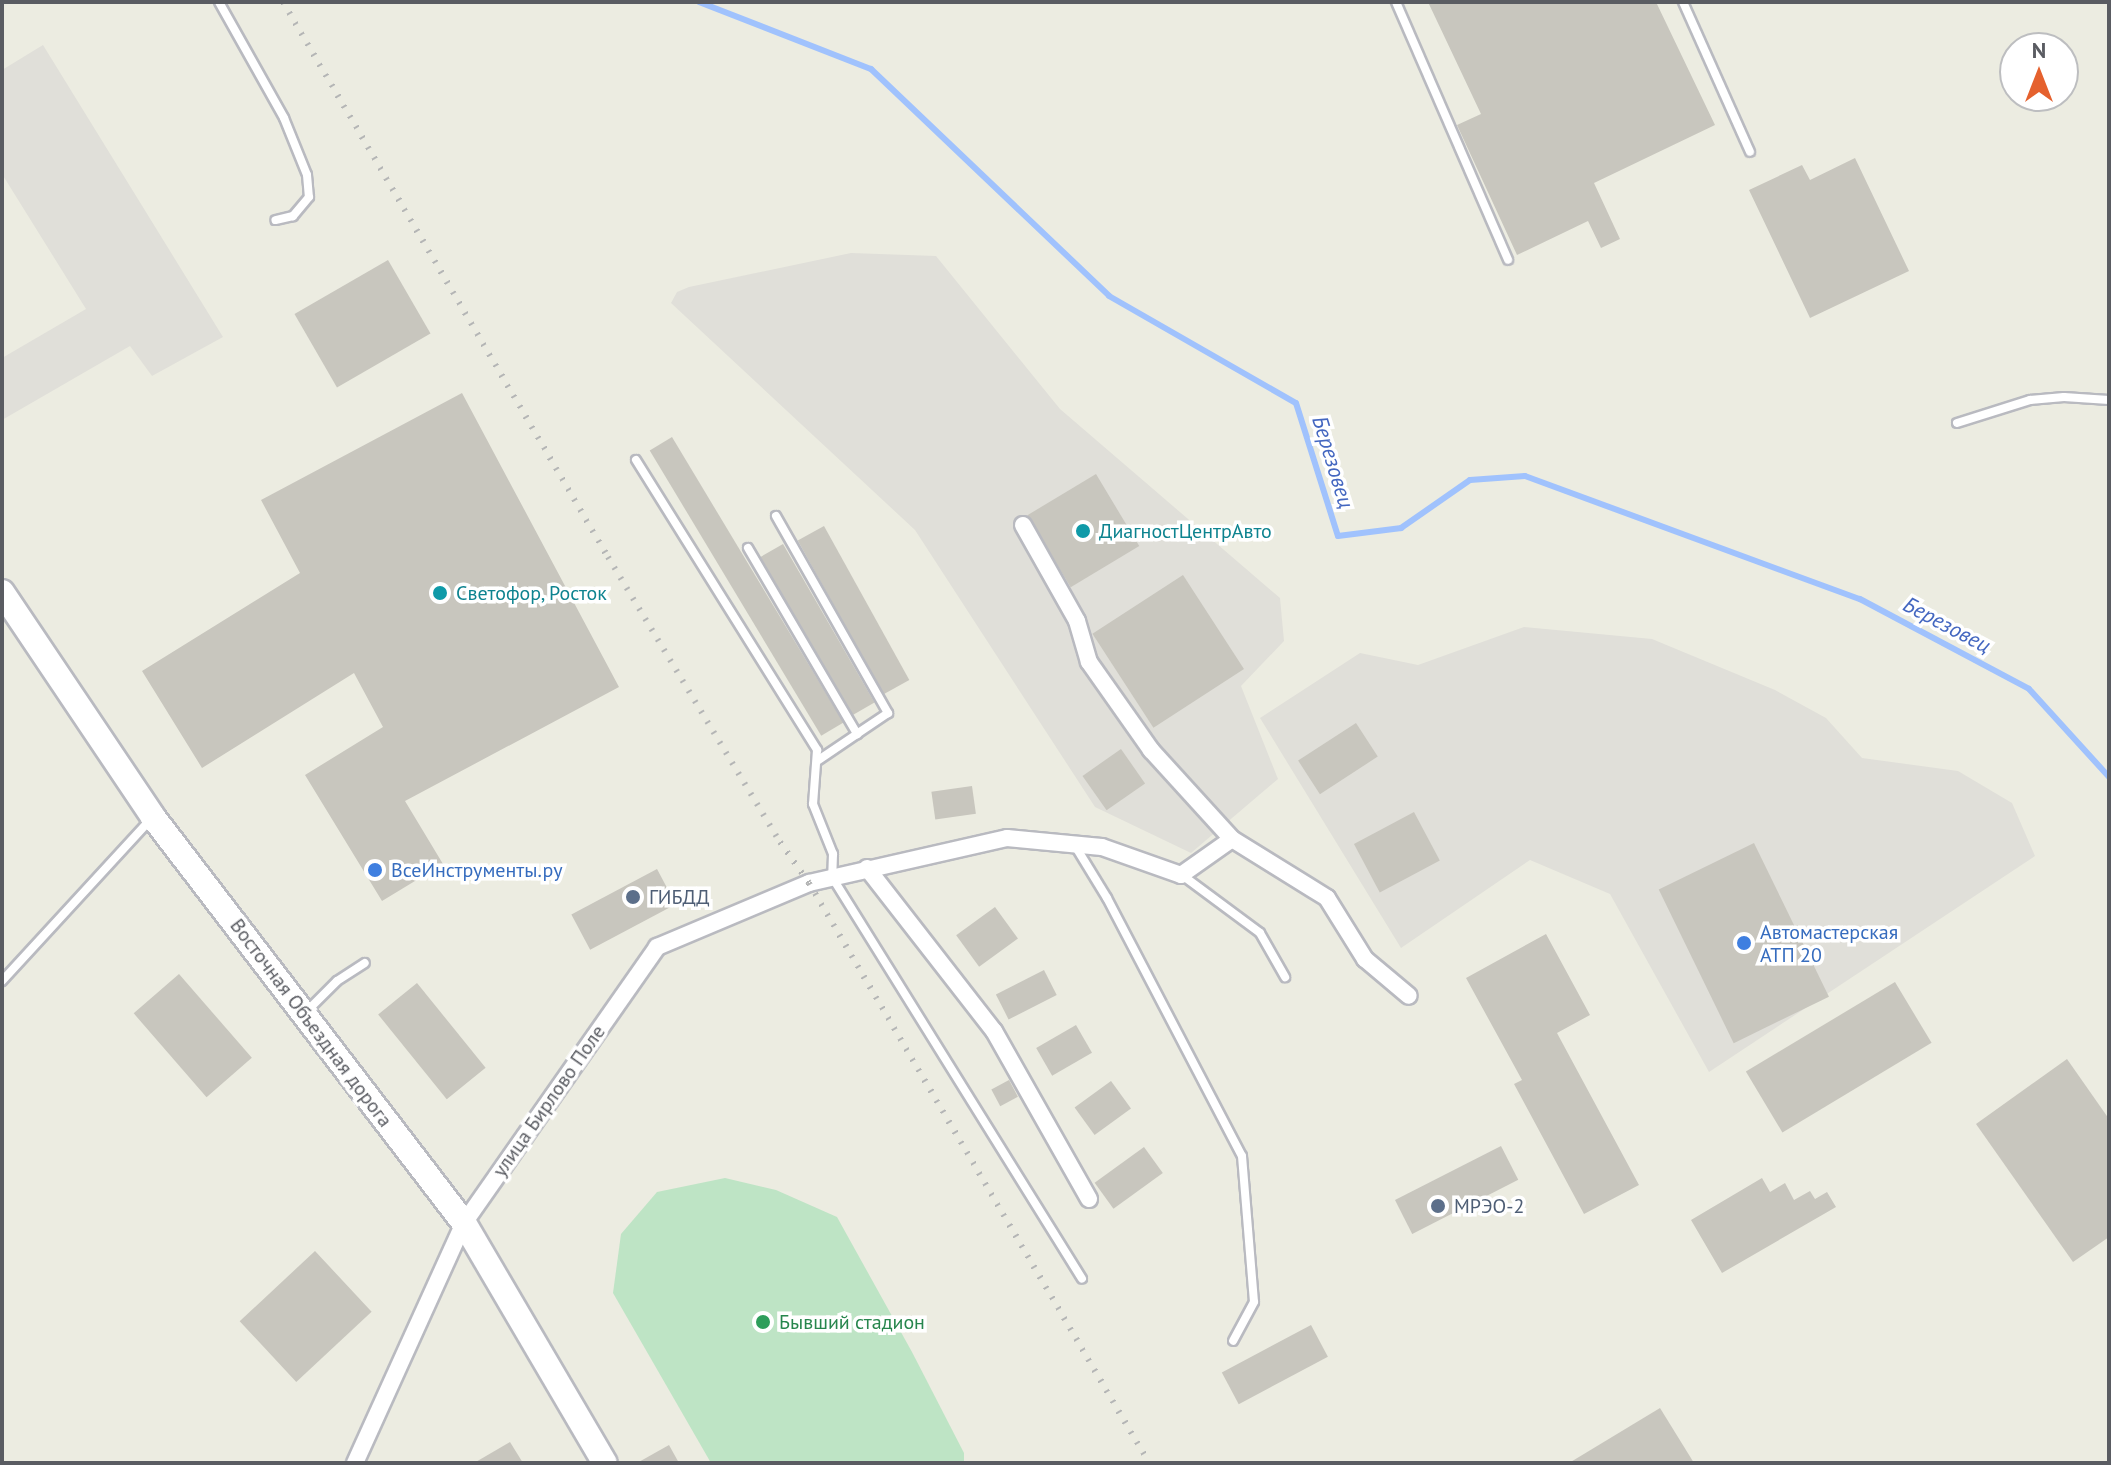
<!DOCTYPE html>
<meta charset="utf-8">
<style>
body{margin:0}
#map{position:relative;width:2111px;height:1465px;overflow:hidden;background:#ecece1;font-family:"PT Sans",sans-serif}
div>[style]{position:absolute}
.industrial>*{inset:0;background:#e0dfd9}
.green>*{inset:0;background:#bee4c5}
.stream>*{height:6px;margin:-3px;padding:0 3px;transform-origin:3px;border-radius:3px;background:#a0c2fd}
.building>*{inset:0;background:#c8c6be;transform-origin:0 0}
.roads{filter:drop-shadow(2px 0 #b9bac0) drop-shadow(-2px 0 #b9bac0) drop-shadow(0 2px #b9bac0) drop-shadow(0 -2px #b9bac0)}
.lane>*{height:8px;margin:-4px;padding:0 4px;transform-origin:4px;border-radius:4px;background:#fff}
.street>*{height:16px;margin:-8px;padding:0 8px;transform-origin:8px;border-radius:8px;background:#fff}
.secondary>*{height:24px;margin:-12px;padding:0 12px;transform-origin:12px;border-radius:12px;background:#fff}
.rail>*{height:6px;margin-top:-3px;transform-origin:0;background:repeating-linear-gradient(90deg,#b4b5b5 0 2px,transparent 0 12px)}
.dots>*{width:22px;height:22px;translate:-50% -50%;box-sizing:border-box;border:4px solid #fff;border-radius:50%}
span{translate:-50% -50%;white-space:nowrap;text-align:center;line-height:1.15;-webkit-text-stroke:7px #fff;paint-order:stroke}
.culture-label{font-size:20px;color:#0d838f}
.left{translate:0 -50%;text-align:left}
.shop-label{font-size:20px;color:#366cbe}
.service-label{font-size:20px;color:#4e5e75}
.street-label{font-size:20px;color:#5a5c62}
.leisure-label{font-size:20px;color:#27864d}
.water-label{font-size:22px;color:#4467c0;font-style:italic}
.frame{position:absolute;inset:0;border:4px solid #5a5c62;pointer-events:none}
.north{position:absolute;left:1999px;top:32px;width:80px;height:80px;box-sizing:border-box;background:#fff;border:2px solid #bdbec0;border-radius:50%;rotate:0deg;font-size:22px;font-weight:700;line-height:32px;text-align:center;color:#5a5c62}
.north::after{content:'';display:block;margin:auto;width:28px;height:36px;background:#e5612e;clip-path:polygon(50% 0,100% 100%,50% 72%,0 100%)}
</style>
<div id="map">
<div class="industrial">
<div style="clip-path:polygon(43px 45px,223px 337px,152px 376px,130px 346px,2px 420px,2px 358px,86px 309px,2px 174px,2px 70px)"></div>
<div style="clip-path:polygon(851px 253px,936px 256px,1060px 409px,1280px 598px,1284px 641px,1241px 686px,1278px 779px,1191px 853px,1095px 807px,915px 530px,671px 303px,677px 292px,689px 287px)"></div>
<div style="clip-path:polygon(1524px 627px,1652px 639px,1775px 690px,1826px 718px,1862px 758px,1958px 771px,2012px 803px,2035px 856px,1709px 1072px,1610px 894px,1530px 860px,1401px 948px,1260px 718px,1360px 653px,1418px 665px)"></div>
</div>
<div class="green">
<div style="clip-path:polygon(725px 1178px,776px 1190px,837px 1217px,912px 1352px,964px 1453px,964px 1463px,711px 1463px,613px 1293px,621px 1234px,657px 1192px)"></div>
</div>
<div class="stream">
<div style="left:699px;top:2px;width:185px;rotate:21.3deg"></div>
<div style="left:871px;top:69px;width:329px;rotate:43.6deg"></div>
<div style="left:1109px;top:296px;width:215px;rotate:29.8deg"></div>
<div style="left:1296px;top:403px;width:139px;rotate:72.5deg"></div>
<div style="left:1338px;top:536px;width:64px;rotate:-7.2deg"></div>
<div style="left:1401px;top:528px;width:84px;rotate:-34.8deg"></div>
<div style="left:1470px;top:480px;width:55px;rotate:-4.2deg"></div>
<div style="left:1525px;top:476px;width:357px;rotate:20.2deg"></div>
<div style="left:1860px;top:599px;width:191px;rotate:28deg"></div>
<div style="left:2029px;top:689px;width:119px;rotate:47.7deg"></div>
</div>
<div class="building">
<div style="clip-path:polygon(1428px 2px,1656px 2px,1715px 125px,1594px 183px,1620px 239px,1601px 248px,1588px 221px,1517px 255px,1457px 125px,1481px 114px)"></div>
<div style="clip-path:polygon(1855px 158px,1909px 271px,1810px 318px,1749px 190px,1802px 165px,1810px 180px)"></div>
<div style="left:388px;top:260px;width:85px;height:108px;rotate:60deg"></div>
<div style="clip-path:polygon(462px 393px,619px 687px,405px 801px,443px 864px,382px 901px,305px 775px,383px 727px,354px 673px,202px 768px,142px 671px,300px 573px,261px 500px)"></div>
<div style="left:672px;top:437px;width:333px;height:26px;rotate:59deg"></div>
<div style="left:1096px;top:474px;width:84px;height:80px;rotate:59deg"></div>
<div style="left:824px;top:526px;width:176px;height:30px;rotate:61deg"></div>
<div style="left:783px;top:544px;width:183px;height:26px;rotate:60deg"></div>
<div style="left:1183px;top:575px;width:112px;height:108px;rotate:57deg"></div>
<div style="left:1356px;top:723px;width:40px;height:69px;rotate:57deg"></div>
<div style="left:1121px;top:749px;width:42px;height:47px;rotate:55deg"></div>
<div style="left:972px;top:786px;width:28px;height:41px;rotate:82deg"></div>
<div style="left:1414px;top:812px;width:55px;height:68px;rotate:62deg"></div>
<div style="left:1754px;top:843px;width:171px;height:106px;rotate:64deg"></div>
<div style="left:657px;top:869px;width:40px;height:97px;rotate:62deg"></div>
<div style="left:995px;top:907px;width:39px;height:48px;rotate:54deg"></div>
<div style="clip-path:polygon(1546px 934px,1590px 1015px,1557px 1033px,1639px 1185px,1584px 1214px,1514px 1084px,1522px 1080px,1466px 978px)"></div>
<div style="left:1044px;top:970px;width:28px;height:54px;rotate:63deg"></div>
<div style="left:179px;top:974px;width:111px;height:60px;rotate:49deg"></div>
<div style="left:1895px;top:982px;width:71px;height:174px;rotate:59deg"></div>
<div style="left:417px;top:983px;width:109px;height:50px;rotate:51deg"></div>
<div style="left:1076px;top:1025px;width:32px;height:46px;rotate:60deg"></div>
<div style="clip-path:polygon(2067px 1059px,2109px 1119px,2109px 1237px,2073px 1262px,1976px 1124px)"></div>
<div style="left:1009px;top:1080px;width:19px;height:20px;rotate:62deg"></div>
<div style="left:1111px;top:1081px;width:34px;height:45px;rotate:54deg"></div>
<div style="left:1501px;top:1146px;width:38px;height:119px;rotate:63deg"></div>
<div style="left:1144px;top:1147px;width:32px;height:61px;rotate:54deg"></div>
<div style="clip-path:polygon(1762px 1178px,1770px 1192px,1785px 1183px,1794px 1200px,1810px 1191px,1815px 1199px,1827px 1192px,1836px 1207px,1722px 1273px,1691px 1220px)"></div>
<div style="left:315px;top:1251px;width:83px;height:103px;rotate:47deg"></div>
<div style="left:1311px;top:1325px;width:36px;height:101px;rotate:62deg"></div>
<div style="clip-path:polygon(1660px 1408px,1694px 1463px,1569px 1463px)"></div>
<div style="clip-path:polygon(510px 1442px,523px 1463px,474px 1463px)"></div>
<div style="clip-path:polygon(669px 1445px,679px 1463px,637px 1463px)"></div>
</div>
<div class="roads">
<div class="lane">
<div style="left:219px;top:2px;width:133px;rotate:60.7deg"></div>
<div style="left:284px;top:118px;width:61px;rotate:68deg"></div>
<div style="left:307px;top:175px;width:22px;rotate:85deg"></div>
<div style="left:309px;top:197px;width:25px;rotate:130deg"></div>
<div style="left:293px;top:216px;width:18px;rotate:167deg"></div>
<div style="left:1396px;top:2px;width:281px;rotate:66.5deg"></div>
<div style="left:1683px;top:2px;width:164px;rotate:65.9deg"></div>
<div style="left:1957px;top:423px;width:77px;rotate:-17.5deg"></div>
<div style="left:2030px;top:400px;width:34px;rotate:-5deg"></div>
<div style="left:2064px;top:397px;width:45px;rotate:3.8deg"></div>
<div style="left:636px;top:460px;width:342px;rotate:58deg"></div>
<div style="left:817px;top:750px;width:54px;rotate:94.2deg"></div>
<div style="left:813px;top:804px;width:54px;rotate:68.2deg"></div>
<div style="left:833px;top:854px;width:23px;rotate:92deg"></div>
<div style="left:832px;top:877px;width:473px;rotate:58.1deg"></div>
<div style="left:776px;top:516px;width:227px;rotate:60.4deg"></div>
<div style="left:888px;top:713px;width:37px;rotate:146deg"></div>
<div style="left:748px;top:548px;width:216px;rotate:59.6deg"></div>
<div style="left:857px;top:734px;width:48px;rotate:146deg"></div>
<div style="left:1074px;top:844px;width:63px;rotate:58.6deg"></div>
<div style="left:1107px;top:898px;width:291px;rotate:62.4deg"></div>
<div style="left:1242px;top:1156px;width:146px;rotate:85.3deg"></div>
<div style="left:1254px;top:1302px;width:44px;rotate:118.3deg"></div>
<div style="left:1182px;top:875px;width:97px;rotate:36.6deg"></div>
<div style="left:1260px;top:933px;width:51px;rotate:60.4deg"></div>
<div style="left:2px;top:981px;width:219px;rotate:-47.4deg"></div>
<div style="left:307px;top:1011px;width:42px;rotate:-45deg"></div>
<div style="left:337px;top:981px;width:33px;rotate:-33deg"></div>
</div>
<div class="street">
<div style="left:1023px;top:525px;width:110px;rotate:60.6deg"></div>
<div style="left:1077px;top:621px;width:43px;rotate:73.7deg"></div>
<div style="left:1089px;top:662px;width:108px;rotate:54.8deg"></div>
<div style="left:1151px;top:750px;width:120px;rotate:47.7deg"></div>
<div style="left:867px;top:868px;width:207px;rotate:52.1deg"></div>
<div style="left:994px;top:1031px;width:193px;rotate:60.5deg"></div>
<div style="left:355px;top:1463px;width:264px;rotate:-65.6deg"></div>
<div style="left:464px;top:1223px;width:337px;rotate:-55deg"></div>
<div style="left:657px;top:947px;width:165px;rotate:-22.8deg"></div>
<div style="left:809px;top:883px;width:203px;rotate:-12.8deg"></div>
<div style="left:1007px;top:838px;width:95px;rotate:5.4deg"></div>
<div style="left:1102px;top:847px;width:84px;rotate:19.5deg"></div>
<div style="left:1181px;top:875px;width:62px;rotate:-35.2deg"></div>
<div style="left:1232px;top:839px;width:112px;rotate:31.8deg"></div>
<div style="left:1327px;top:898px;width:72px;rotate:58.1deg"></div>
<div style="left:1365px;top:959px;width:57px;rotate:40.1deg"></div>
</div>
<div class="secondary">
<div style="left:2px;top:592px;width:271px;rotate:56.1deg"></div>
<div style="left:153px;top:817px;width:511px;rotate:52.55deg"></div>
<div style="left:464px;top:1223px;width:278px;rotate:59.6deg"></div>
</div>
</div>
<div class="rail">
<div style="left:283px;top:2px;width:643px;rotate:59.65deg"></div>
<div style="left:608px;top:557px;width:333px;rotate:58.9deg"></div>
<div style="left:780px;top:842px;width:50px;rotate:54.7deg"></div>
<div style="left:809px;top:883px;width:672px;rotate:59.62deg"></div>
</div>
<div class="dots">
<div style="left:1083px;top:531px;background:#0f9aa8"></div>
<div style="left:440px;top:593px;background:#0f9aa8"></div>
<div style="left:375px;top:870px;background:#3f7fe0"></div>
<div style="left:633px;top:897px;background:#5c6f8a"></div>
<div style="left:1744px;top:943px;background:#3f7fe0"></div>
<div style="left:1438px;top:1206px;background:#5c6f8a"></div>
<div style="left:763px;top:1322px;background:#2e9e5b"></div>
</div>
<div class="culture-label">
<span class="left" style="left:1099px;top:531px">ДиагностЦентрАвто</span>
<span class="left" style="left:456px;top:593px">Светофор, Росток</span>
</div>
<div class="shop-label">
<span class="left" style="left:391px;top:870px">ВсеИнструменты.ру</span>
<span class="left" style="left:1760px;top:944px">Автомастерская<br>АТП 20</span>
</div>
<div class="service-label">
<span class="left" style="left:649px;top:897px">ГИБДД</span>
<span class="left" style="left:1454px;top:1206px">МРЭО-2</span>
</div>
<div class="street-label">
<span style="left:311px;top:1023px;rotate:53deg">Восточная Объездная дорога</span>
<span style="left:549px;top:1101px;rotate:-55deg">улица Бирлово Поле</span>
</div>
<div class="leisure-label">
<span class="left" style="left:779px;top:1322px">Бывший стадион</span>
</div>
<div class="water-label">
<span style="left:1333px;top:462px;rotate:73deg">Березовец</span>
<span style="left:1947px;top:625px;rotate:28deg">Березовец</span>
</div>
<div class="frame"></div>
<div class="north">N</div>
</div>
